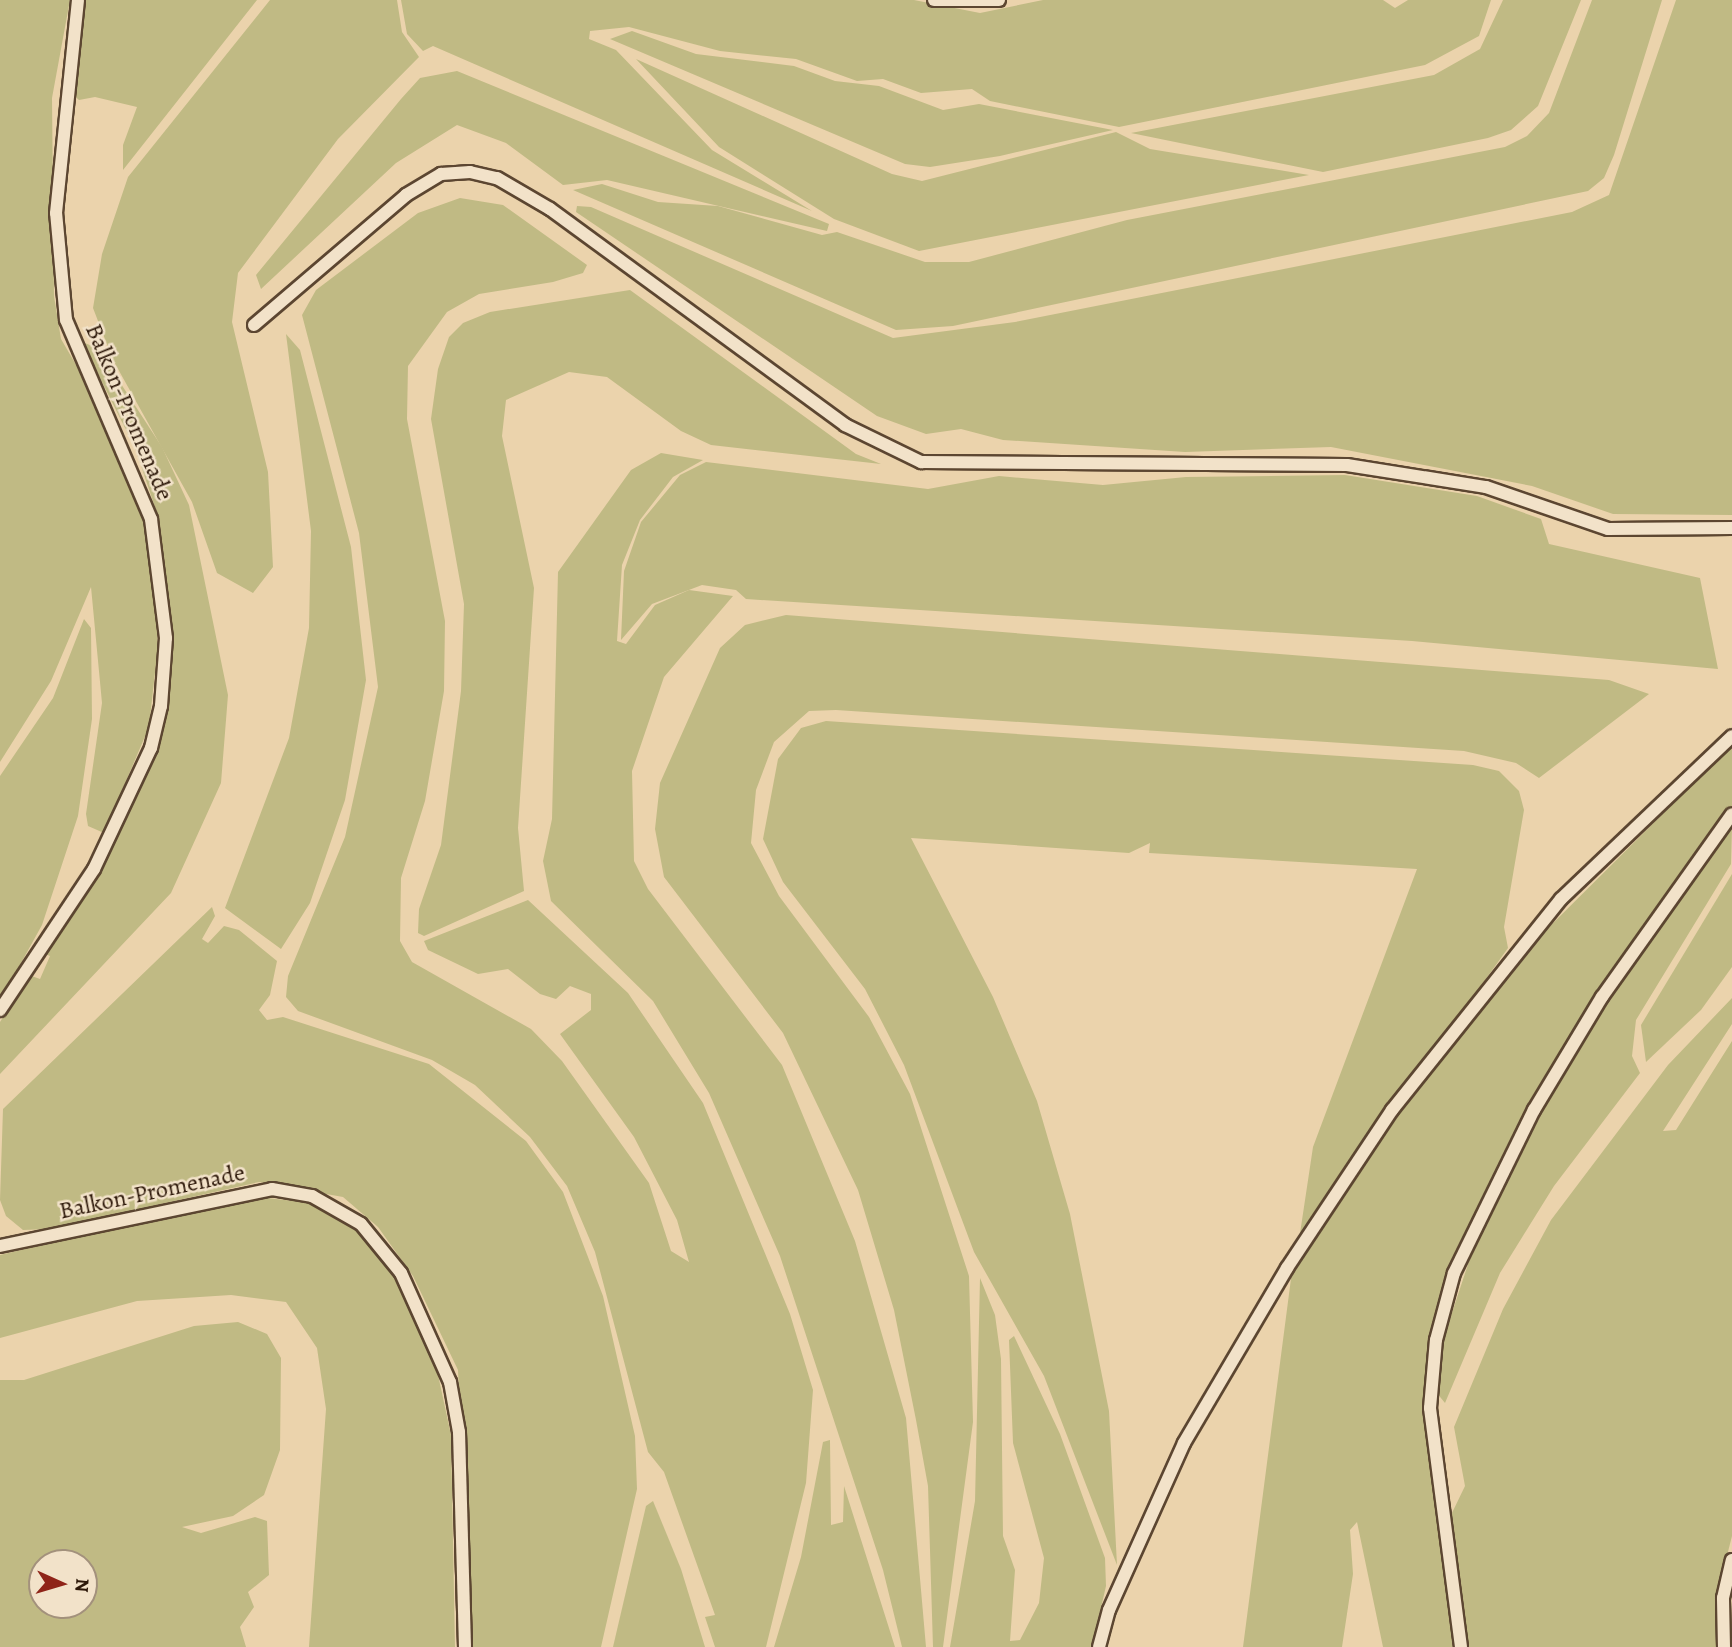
<!DOCTYPE html>
<style>
body{margin:0}
#map{position:relative;width:1732px;height:1647px;overflow:hidden;background:#ebd3ac;font-family:Alegreya,serif}
div>[style]{position:absolute}
.green>*{inset:0;background:#c0ba84}
.roads{filter:drop-shadow(2px 0 #5c4631) drop-shadow(-2px 0 #5c4631) drop-shadow(0 2px #5c4631) drop-shadow(0 -2px #5c4631)}
.lane>*{height:12px;margin:-6px;padding:0 6px;transform-origin:6px;border-radius:6px;background:#f2e2c9}
span{translate:-50% -50%;white-space:nowrap;text-align:center;line-height:1.15;-webkit-text-stroke:5px #f2e2c9;paint-order:stroke}
.street-label{font-size:24px;color:#2c1708}
.north{position:absolute;left:28px;top:1549px;width:70px;height:70px;box-sizing:border-box;background:#f2e2c9;border:2px solid #a3917c;border-radius:50%;rotate:94deg;font-size:19px;font-weight:700;line-height:28px;text-align:center;color:#2c1708}
.north::after{content:'';display:block;margin:auto;width:24px;height:32px;background:#8f2418;clip-path:polygon(50% 0,100% 100%,50% 72%,0 100%)}
</style>
<div id="map">
<div class="green">
<div style="clip-path:polygon(0 0,70px 0,52px 98px,54px 296px,61px 339px,89px 387px,144px 519px,153px 584px,158px 645px,149px 727px,104px 833px,88px 826px,86px 814px,102px 703px,91px 587px,51px 681px,0 762px)"></div>
<div style="clip-path:polygon(85px 0,257px 0,123px 170px,123px 145px,137px 107px,95px 97px,79px 100px,70px 92px)"></div>
<div style="clip-path:polygon(270px 0,397px 0,402px 32px,419px 57px,338px 139px,238px 273px,232px 322px,268px 472px,273px 567px,253px 593px,217px 573px,192px 502px,113px 360px,93px 308px,102px 254px,128px 177px)"></div>
<div style="clip-path:polygon(401px 0,914px 0,980px 13px,1043px 0,1383px 0,1395px 8px,1408px 0,1491px 0,1479px 36px,1425px 65px,1119px 127px,990px 101px,972px 89px,921px 93px,883px 79px,857px 81px,796px 59px,720px 51px,629px 27px,590px 31px,589px 39px,616px 50px,712px 150px,812px 211px,433px 46px,423px 51px,407px 34px)"></div>
<div style="clip-path:polygon(1503px 0,1581px 0,1538px 106px,1511px 130px,1488px 138px,1323px 172px,1131px 133px,1434px 75px,1480px 49px)"></div>
<div style="clip-path:polygon(1592px 0,1662px 0,1614px 155px,1604px 178px,1588px 191px,953px 326px,896px 330px,573px 190px,602px 184px,658px 202px,718px 206px,822px 235px,837px 232px,925px 262px,969px 262px,1127px 220px,1505px 147px,1527px 136px,1549px 113px)"></div>
<div style="clip-path:polygon(1676px 0,1732px 0,1732px 515px,1613px 514px,1532px 486px,1331px 447px,1185px 452px,1003px 440px,961px 429px,926px 434px,877px 416px,576px 212px,577px 206px,591px 207px,893px 338px,1015px 322px,1572px 212px,1609px 195px)"></div>
<div style="clip-path:polygon(632px 31px,696px 54px,794px 66px,835px 81px,879px 86px,943px 110px,979px 104px,1113px 130px,1000px 156px,930px 167px,905px 164px,610px 39px)"></div>
<div style="clip-path:polygon(636px 59px,892px 174px,922px 181px,1116px 132px,1150px 149px,1309px 175px,919px 251px,834px 219px,719px 147px)"></div>
<div style="clip-path:polygon(457px 71px,829px 224px,827px 231px,607px 180px,563px 185px,506px 143px,457px 125px,396px 163px,261px 289px,256px 275px,401px 99px,420px 78px)"></div>
<div style="clip-path:polygon(460px 198px,503px 205px,587px 265px,583px 273px,553px 282px,479px 294px,447px 312px,408px 366px,407px 419px,445px 621px,444px 691px,425px 801px,401px 878px,400px 941px,412px 962px,531px 1029px,562px 1061px,649px 1183px,671px 1251px,689px 1262px,677px 1220px,634px 1137px,560px 1034px,591px 1010px,591px 994px,570px 986px,556px 999px,540px 994px,508px 969px,478px 974px,428px 950px,424px 941px,528px 900px,628px 993px,703px 1103px,790px 1314px,813px 1390px,806px 1483px,766px 1647px,715px 1647px,705px 1617px,715px 1615px,664px 1472px,648px 1452px,595px 1252px,567px 1186px,530px 1137px,475px 1085px,432px 1060px,298px 1011px,286px 997px,288px 976px,345px 837px,378px 687px,359px 533px,302px 315px,316px 290px,418px 213px)"></div>
<div style="clip-path:polygon(630px 290px,856px 454px,881px 464px,711px 445px,681px 431px,607px 377px,569px 372px,506px 400px,502px 436px,534px 588px,518px 828px,524px 891px,424px 936px,418px 933px,419px 909px,441px 845px,461px 691px,464px 604px,431px 419px,438px 369px,449px 337px,463px 323px,490px 312px)"></div>
<div style="clip-path:polygon(286px 334px,300px 350px,351px 547px,366px 680px,345px 800px,310px 903px,281px 949px,225px 908px,289px 738px,309px 628px,311px 531px)"></div>
<div style="clip-path:polygon(82px 342px,95px 347px,110px 367px,162px 447px,189px 505px,228px 695px,221px 783px,171px 893px,0 1074px,0 1022px,29px 975px,40px 979px,50px 956px,45px 954px,88px 891px,139px 793px,169px 705px,172px 638px,157px 513px,135px 448px)"></div>
<div style="clip-path:polygon(661px 453px,703px 460px,673px 477px,640px 520px,622px 565px,617px 641px,626px 644px,655px 605px,689px 590px,733px 596px,664px 677px,632px 771px,634px 861px,648px 889px,782px 1065px,855px 1241px,906px 1418px,926px 1647px,902px 1647px,883px 1570px,780px 1256px,709px 1093px,653px 1001px,551px 901px,543px 861px,552px 819px,558px 572px,631px 470px)"></div>
<div style="clip-path:polygon(706px 462px,928px 489px,999px 476px,1103px 485px,1186px 477px,1345px 475px,1477px 496px,1541px 519px,1549px 544px,1700px 578px,1718px 669px,1412px 641px,746px 599px,736px 590px,702px 585px,652px 604px,621px 640px,624px 571px,641px 522px,680px 475px)"></div>
<div style="clip-path:polygon(786px 615px,1609px 680px,1649px 694px,1539px 778px,1516px 763px,1464px 751px,836px 710px,809px 711px,774px 742px,756px 790px,751px 843px,779px 896px,869px 1017px,910px 1094px,969px 1276px,973px 1422px,943px 1647px,933px 1647px,928px 1486px,916px 1420px,894px 1310px,858px 1190px,783px 1033px,664px 877px,655px 829px,660px 783px,720px 648px,745px 625px)"></div>
<div style="clip-path:polygon(84px 619px,91px 628px,92px 719px,78px 816px,42px 925px,0 1001px,0 776px,53px 698px)"></div>
<div style="clip-path:polygon(826px 721px,1473px 765px,1499px 771px,1519px 791px,1524px 810px,1504px 927px,1508px 948px,1299px 1240px,1313px 1147px,1417px 869px,1149px 853px,1150px 843px,1129px 853px,911px 838px,993px 997px,1037px 1101px,1070px 1214px,1109px 1411px,1117px 1565px,1044px 1376px,974px 1252px,904px 1065px,865px 989px,783px 882px,763px 839px,778px 759px,801px 728px)"></div>
<div style="clip-path:polygon(1732px 745px,1732px 807px,1595px 995px,1478px 1209px,1449px 1279px,1431px 1340px,1424px 1410px,1454px 1647px,1383px 1647px,1357px 1522px,1350px 1530px,1353px 1574px,1342px 1647px,1243px 1647px,1292px 1271px,1400px 1113px,1519px 957px)"></div>
<div style="clip-path:polygon(1732px 827px,1731px 864px,1636px 1020px,1632px 1056px,1640px 1073px,1554px 1186px,1500px 1273px,1445px 1403px,1436px 1392px,1444px 1337px,1478px 1234px,1578px 1045px)"></div>
<div style="clip-path:polygon(1732px 874px,1732px 967px,1701px 1010px,1646px 1062px,1641px 1025px)"></div>
<div style="clip-path:polygon(212px 907px,215px 916px,202px 939px,208px 943px,224px 926px,239px 930px,277px 961px,270px 995px,259px 1010px,267px 1020px,283px 1017px,429px 1064px,526px 1141px,563px 1192px,603px 1296px,635px 1436px,637px 1489px,601px 1647px,471px 1647px,458px 1370px,413px 1276px,378px 1227px,343px 1197px,259px 1182px,49px 1229px,23px 1230px,6px 1216px,0 1200px,3px 1109px)"></div>
<div style="clip-path:polygon(1732px 998px,1732px 1024px,1663px 1131px,1676px 1130px,1732px 1041px,1732px 1536px,1715px 1603px,1720px 1647px,1465px 1647px,1451px 1515px,1465px 1486px,1454px 1427px,1503px 1309px,1551px 1220px,1668px 1065px)"></div>
<div style="clip-path:polygon(249px 1196px,320px 1204px,351px 1223px,405px 1288px,432px 1347px,451px 1435px,455px 1647px,309px 1647px,326px 1409px,317px 1348px,286px 1302px,231px 1295px,137px 1301px,0 1338px,0 1255px)"></div>
<div style="clip-path:polygon(980px 1278px,995px 1315px,1001px 1359px,1003px 1536px,1015px 1570px,1010px 1641px,1020px 1640px,1039px 1603px,1044px 1558px,1013px 1443px,1009px 1340px,1014px 1336px,1060px 1434px,1105px 1558px,1106px 1586px,1092px 1647px,950px 1647px,975px 1501px)"></div>
<div style="clip-path:polygon(evenodd,238px 1322px,267px 1334px,281px 1358px,280px 1450px,264px 1495px,233px 1516px,182px 1527px,201px 1533px,255px 1517px,267px 1521px,269px 1575px,248px 1592px,254px 1607px,240px 1627px,246px 1647px,0 1647px,0 1380px,24px 1380px,194px 1326px,238px 1322px,42px 1563px,84px 1563px,84px 1605px,42px 1605px,42px 1563px)"></div>
<div style="clip-path:polygon(830px 1440px,831px 1525px,843px 1522px,844px 1486px,895px 1647px,774px 1647px,801px 1557px,823px 1442px)"></div>
<div style="clip-path:polygon(653px 1501px,681px 1569px,705px 1647px,613px 1647px,646px 1506px)"></div>
</div>
<div class="roads">
<div class="lane">
<div style="left:934px;top:0;width:65px"></div>
<div style="left:254px;top:325px;width:200px;rotate:-40.5deg"></div>
<div style="left:406px;top:195px;width:41px;rotate:-31deg"></div>
<div style="left:441px;top:174px;width:29px;rotate:-4deg"></div>
<div style="left:470px;top:172px;width:28px;rotate:13deg"></div>
<div style="left:497px;top:178px;width:61px;rotate:30.3deg"></div>
<div style="left:550px;top:209px;width:366px;rotate:36.2deg"></div>
<div style="left:845px;top:425px;width:85px;rotate:26deg"></div>
<div style="left:921px;top:462px;width:426px;rotate:0.4deg"></div>
<div style="left:1347px;top:465px;width:141px;rotate:9deg"></div>
<div style="left:1486px;top:487px;width:129px;rotate:19deg"></div>
<div style="left:1608px;top:529px;width:124px;rotate:-0.5deg"></div>
<div style="left:0;top:1010px;width:169px;rotate:-56.3deg"></div>
<div style="left:94px;top:869px;width:134px;rotate:-64.8deg"></div>
<div style="left:151px;top:748px;width:43px;rotate:-76.6deg"></div>
<div style="left:161px;top:706px;width:68px;rotate:-85.8deg"></div>
<div style="left:166px;top:638px;width:120px;rotate:-97.2deg"></div>
<div style="left:151px;top:519px;width:216px;rotate:-113.1deg"></div>
<div style="left:66px;top:320px;width:107px;rotate:-95.3deg"></div>
<div style="left:56px;top:213px;width:214px;rotate:-84.1deg"></div>
<div style="left:0;top:1246px;width:278px;rotate:-11.8deg"></div>
<div style="left:272px;top:1189px;width:41px;rotate:9.9deg"></div>
<div style="left:312px;top:1196px;width:56px;rotate:29.7deg"></div>
<div style="left:361px;top:1224px;width:63px;rotate:50.8deg"></div>
<div style="left:401px;top:1273px;width:120px;rotate:65.8deg"></div>
<div style="left:450px;top:1382px;width:51px;rotate:79.8deg"></div>
<div style="left:459px;top:1432px;width:215px;rotate:88.4deg"></div>
<div style="left:1099px;top:1647px;width:38px;rotate:-75deg"></div>
<div style="left:1109px;top:1610px;width:183px;rotate:-65.8deg"></div>
<div style="left:1184px;top:1443px;width:203px;rotate:-59.5deg"></div>
<div style="left:1287px;top:1268px;width:190px;rotate:-56.4deg"></div>
<div style="left:1392px;top:1110px;width:270px;rotate:-51.3deg"></div>
<div style="left:1561px;top:899px;width:236px;rotate:-43.6deg"></div>
<div style="left:1461px;top:1647px;width:241px;rotate:-97.4deg"></div>
<div style="left:1430px;top:1408px;width:68px;rotate:-85deg"></div>
<div style="left:1436px;top:1340px;width:69px;rotate:-75deg"></div>
<div style="left:1454px;top:1273px;width:182px;rotate:-63.9deg"></div>
<div style="left:1534px;top:1110px;width:132px;rotate:-59deg"></div>
<div style="left:1602px;top:997px;width:224px;rotate:-54.6deg"></div>
<div style="left:1724px;top:1647px;width:49px;rotate:-91.2deg"></div>
<div style="left:1723px;top:1598px;width:39px;rotate:-77deg"></div>
</div>
</div>
<div class="street-label">
<span style="left:129px;top:412px;rotate:67deg">Balkon-Promenade</span>
<span style="left:152px;top:1192px;rotate:-12deg">Balkon-Promenade</span>
</div>
<div class="north">N</div>
</div>
